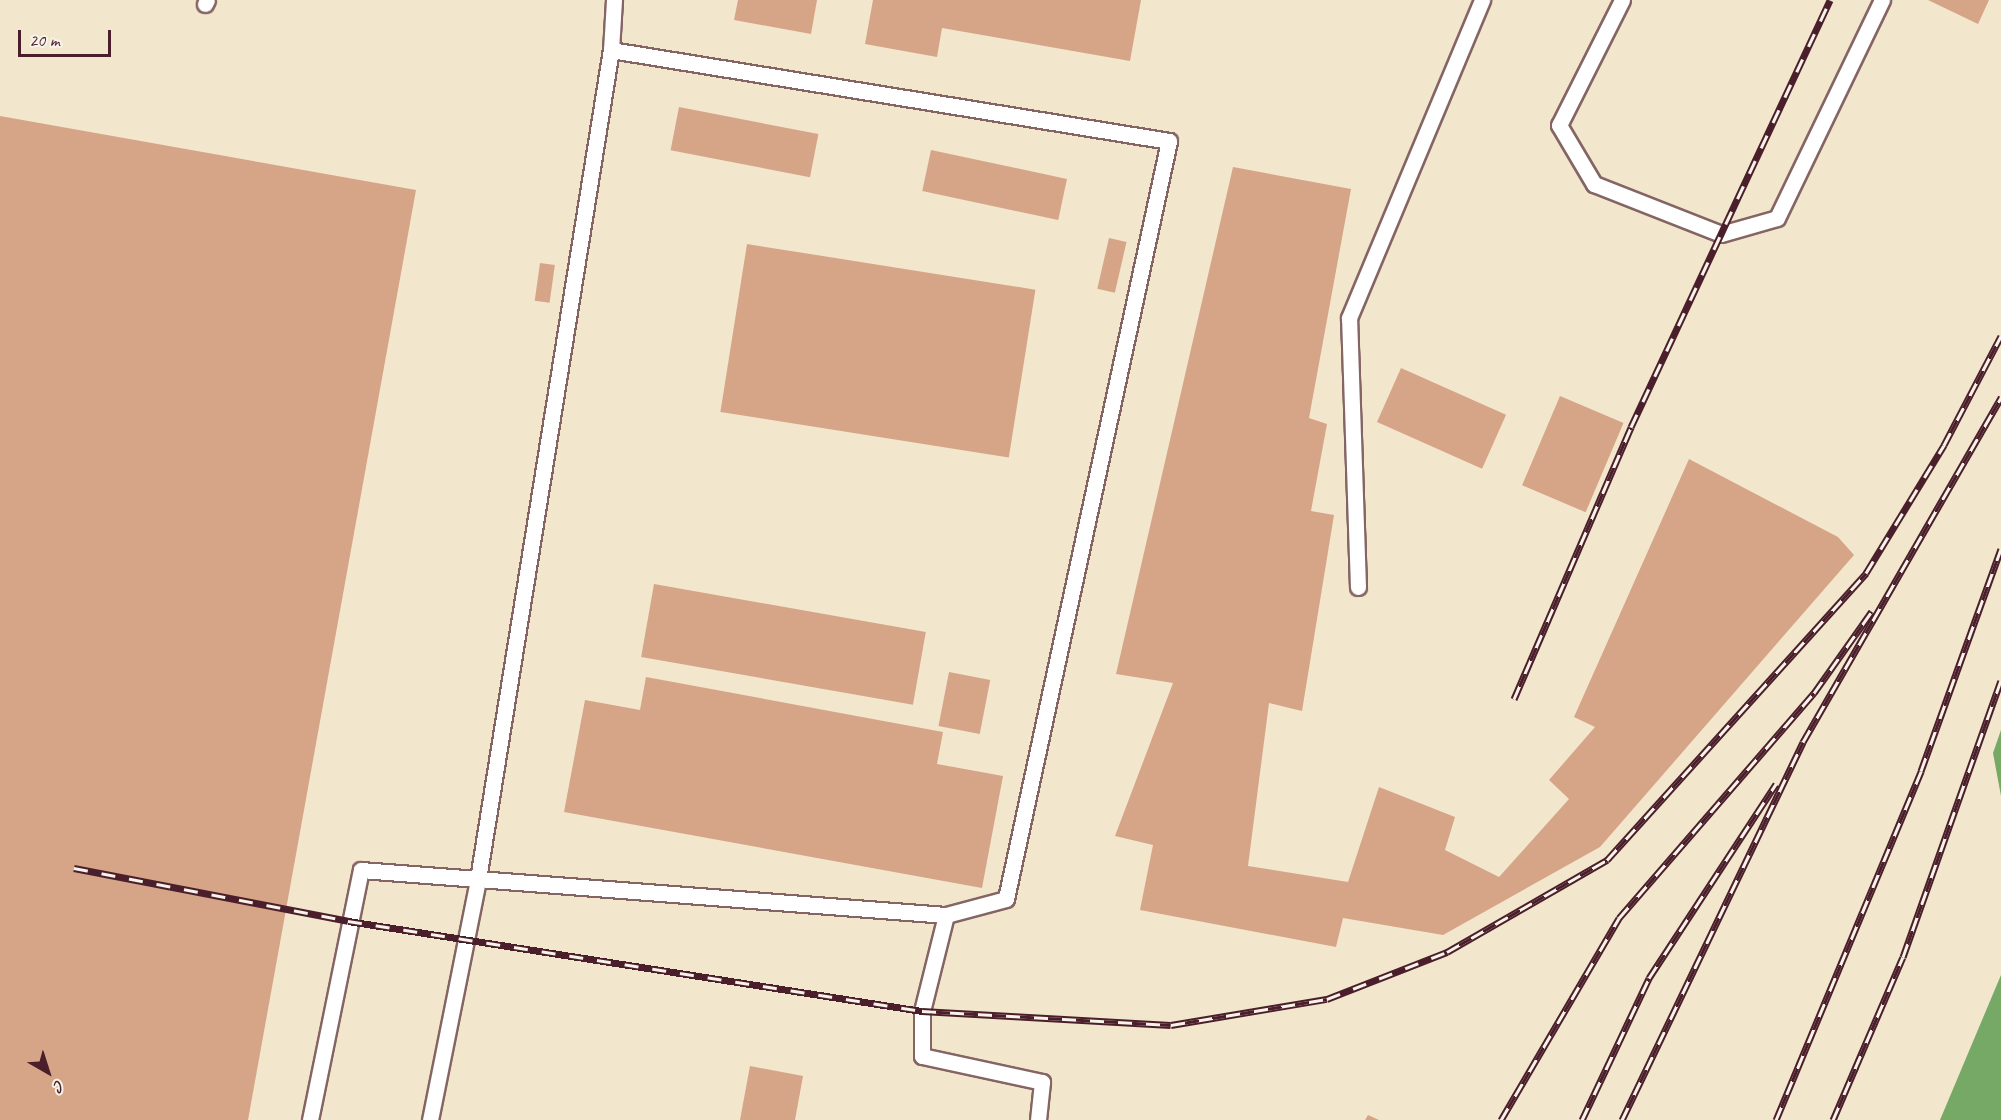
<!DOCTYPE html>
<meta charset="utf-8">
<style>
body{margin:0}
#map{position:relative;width:2001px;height:1120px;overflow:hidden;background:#f2e6cd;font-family:Caveat,sans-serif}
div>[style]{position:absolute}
.forest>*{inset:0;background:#75a965}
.building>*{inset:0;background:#d6a587;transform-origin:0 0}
.roads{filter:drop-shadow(2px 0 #856564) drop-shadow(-2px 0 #856564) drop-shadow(0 2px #856564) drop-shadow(0 -2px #856564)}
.service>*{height:15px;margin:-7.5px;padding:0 7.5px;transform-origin:7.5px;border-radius:7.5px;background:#fff}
.rail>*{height:7px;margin-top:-3.5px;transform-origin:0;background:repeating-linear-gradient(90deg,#f7f3e8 0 14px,#4a1f2b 0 28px);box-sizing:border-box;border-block:2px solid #4a1f2b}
span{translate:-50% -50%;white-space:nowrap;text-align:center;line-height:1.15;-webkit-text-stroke:6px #f7f3e8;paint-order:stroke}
.north{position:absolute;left:18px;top:1042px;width:60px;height:60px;-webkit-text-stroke:4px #f7f3e8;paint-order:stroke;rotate:141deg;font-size:16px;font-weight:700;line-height:24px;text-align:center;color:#4a1f2b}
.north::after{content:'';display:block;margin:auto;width:21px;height:27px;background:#4a1f2b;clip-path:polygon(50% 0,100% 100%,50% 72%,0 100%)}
.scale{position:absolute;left:18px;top:30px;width:93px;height:27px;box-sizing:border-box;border:3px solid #4a1f2b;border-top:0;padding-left:8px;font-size:18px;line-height:21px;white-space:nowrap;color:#4a1f2b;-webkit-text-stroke:4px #f7f3e8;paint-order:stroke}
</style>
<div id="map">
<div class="forest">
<div style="clip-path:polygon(2001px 730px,2001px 796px,1993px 753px)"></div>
<div style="clip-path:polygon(2001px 975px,2001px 1120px,1940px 1120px)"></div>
</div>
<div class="building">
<div style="clip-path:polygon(738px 0,817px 0,811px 34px,734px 20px)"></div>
<div style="clip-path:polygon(873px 0,1141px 0,1130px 61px,942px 28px,937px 57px,865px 44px)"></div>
<div style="clip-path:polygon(1928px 0,1989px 0,1978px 24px)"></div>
<div style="left:679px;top:107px;width:142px;height:44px;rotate:11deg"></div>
<div style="clip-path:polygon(0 116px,416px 190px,248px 1120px,0 1120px)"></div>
<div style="left:931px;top:150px;width:139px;height:42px;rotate:12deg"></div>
<div style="clip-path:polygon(1233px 167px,1351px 189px,1309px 418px,1327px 424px,1311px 511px,1334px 515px,1302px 711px,1269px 703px,1248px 866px,1348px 882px,1379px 787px,1455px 817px,1445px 850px,1499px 877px,1569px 799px,1549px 780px,1595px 727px,1574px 717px,1689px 459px,1838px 537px,1854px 555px,1600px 847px,1443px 935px,1343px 918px,1336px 947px,1140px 910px,1153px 845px,1115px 836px,1173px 683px,1116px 674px)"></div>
<div style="left:1109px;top:238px;width:18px;height:52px;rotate:13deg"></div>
<div style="left:747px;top:244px;width:292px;height:170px;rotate:9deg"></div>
<div style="left:540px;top:263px;width:15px;height:38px;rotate:8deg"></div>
<div style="left:1401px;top:368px;width:115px;height:59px;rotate:24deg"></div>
<div style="left:1560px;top:396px;width:69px;height:97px;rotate:23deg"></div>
<div style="left:654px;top:584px;width:276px;height:74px;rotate:10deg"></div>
<div style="left:949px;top:672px;width:42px;height:55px;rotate:11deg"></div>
<div style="clip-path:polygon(646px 677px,943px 732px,937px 764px,1003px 776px,982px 888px,564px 812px,585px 700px,640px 710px)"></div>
<div style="clip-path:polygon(750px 1066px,803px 1076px,795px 1120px,740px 1120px)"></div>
<div style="clip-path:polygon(1368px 1115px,1379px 1120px,1365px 1120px)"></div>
</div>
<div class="roads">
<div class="service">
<div style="left:614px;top:0;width:50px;rotate:93.4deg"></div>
<div style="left:611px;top:50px;width:565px;rotate:9.26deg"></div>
<div style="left:1169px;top:141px;width:775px;rotate:102.14deg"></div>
<div style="left:1006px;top:899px;width:62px;rotate:165.1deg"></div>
<div style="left:946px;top:915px;width:99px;rotate:104deg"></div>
<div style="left:922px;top:1011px;width:45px;rotate:90deg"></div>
<div style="left:922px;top:1056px;width:123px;rotate:12.2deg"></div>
<div style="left:1042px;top:1082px;width:38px;rotate:96deg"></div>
<div style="left:1622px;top:0;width:140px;rotate:116.7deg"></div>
<div style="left:1559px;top:125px;width:69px;rotate:59.3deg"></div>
<div style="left:1594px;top:184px;width:136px;rotate:21.5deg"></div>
<div style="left:1721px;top:234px;width:58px;rotate:-15.9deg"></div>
<div style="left:1777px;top:218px;width:242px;rotate:-64.3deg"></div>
<div style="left:205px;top:4px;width:4px;rotate:-63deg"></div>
<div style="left:1358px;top:587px;width:269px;rotate:-91.9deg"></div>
<div style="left:1349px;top:318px;width:345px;rotate:-67.3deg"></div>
<div style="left:310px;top:1120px;width:255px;rotate:-78.5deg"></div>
<div style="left:361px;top:870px;width:587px;rotate:4.4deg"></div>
<div style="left:430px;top:1120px;width:246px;rotate:-78.7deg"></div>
<div style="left:478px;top:879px;width:840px;rotate:-80.89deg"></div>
</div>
</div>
<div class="rail">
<div style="left:1514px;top:699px;width:296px;rotate:-66.7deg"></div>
<div style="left:1631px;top:427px;width:471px;rotate:-65deg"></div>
<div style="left:74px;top:868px;width:279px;rotate:10.9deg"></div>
<div style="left:348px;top:921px;width:581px;rotate:8.91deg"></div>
<div style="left:922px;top:1011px;width:249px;rotate:3.2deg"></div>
<div style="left:1171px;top:1025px;width:158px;rotate:-9.5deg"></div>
<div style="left:1327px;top:999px;width:129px;rotate:-21.4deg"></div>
<div style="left:1447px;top:952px;width:185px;rotate:-29.9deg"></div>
<div style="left:1607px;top:860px;width:387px;rotate:-47.9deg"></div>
<div style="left:1866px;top:573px;width:150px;rotate:-58.6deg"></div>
<div style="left:1944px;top:445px;width:123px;rotate:-62.4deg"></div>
<div style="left:1501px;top:1120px;width:234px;rotate:-59.7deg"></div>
<div style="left:1619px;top:918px;width:298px;rotate:-49.1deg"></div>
<div style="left:1814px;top:693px;width:100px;rotate:-54.7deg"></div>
<div style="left:1582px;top:1120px;width:157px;rotate:-64.7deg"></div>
<div style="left:1649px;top:978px;width:232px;rotate:-56.8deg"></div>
<div style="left:1622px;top:1120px;width:419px;rotate:-64.4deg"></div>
<div style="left:1803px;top:742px;width:398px;rotate:-60.1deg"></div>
<div style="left:1776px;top:1120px;width:378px;rotate:-67.4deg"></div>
<div style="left:1921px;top:771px;width:236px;rotate:-70.2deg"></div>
<div style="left:1833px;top:1120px;width:177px;rotate:-66.8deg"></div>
<div style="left:1903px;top:957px;width:293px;rotate:-70.5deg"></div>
</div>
<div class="north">С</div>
<div class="scale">20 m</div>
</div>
